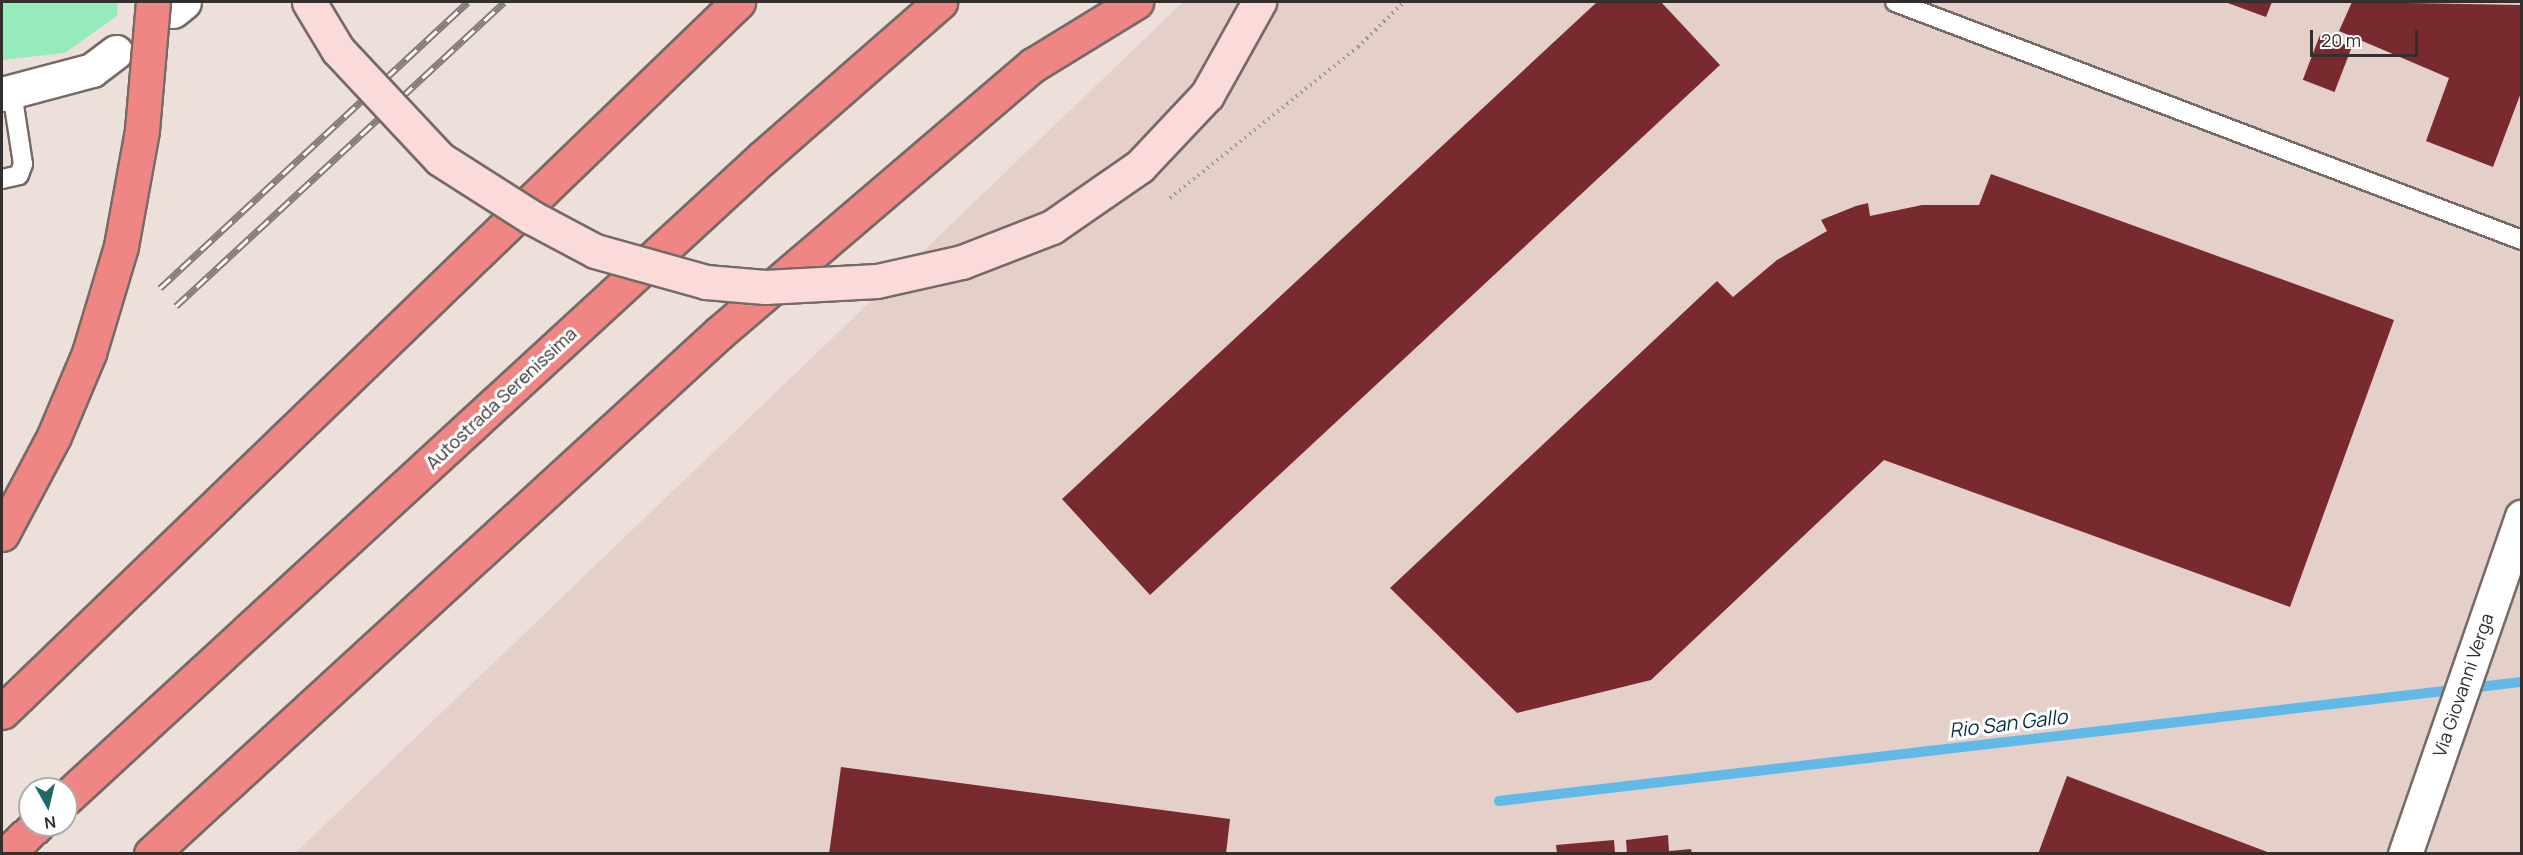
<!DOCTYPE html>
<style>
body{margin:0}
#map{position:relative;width:2523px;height:855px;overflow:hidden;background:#ede0db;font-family:Manrope,sans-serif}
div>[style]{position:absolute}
.built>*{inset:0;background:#e5d0c9}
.green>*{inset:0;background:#96ebbb}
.stream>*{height:10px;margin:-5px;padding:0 5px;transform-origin:5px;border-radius:5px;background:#60b9e7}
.building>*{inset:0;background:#782a2f;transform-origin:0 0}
.path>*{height:4px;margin-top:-2px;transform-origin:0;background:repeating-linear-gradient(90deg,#9c938f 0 1.5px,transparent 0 6px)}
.roads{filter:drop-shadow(2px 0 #756a66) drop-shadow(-2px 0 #756a66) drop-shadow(0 2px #756a66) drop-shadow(0 -2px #756a66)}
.service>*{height:18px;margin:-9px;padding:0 9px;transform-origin:9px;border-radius:9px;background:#fff}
.minor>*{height:33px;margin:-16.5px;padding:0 16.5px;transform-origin:16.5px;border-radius:16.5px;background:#fff}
.motorway>*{height:33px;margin:-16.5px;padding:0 16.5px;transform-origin:16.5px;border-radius:16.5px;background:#ef8683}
.rail>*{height:7px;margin-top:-3.5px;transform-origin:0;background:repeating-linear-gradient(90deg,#fff 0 14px,#857c79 0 28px);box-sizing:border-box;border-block:2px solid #857c79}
.bridges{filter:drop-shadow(2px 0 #756a66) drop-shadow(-2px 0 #756a66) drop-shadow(0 2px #756a66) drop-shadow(0 -2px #756a66)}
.secondary-bridge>*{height:33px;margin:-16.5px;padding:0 16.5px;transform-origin:16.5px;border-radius:16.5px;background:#fadbda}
.motorway-bridge>*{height:33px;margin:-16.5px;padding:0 16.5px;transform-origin:16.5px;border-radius:16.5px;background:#ef8683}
span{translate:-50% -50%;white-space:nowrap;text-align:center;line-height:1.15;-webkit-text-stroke:6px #fff;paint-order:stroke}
.street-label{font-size:18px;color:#342f2d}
.water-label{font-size:20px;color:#063042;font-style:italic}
.frame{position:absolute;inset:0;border:3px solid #342f2d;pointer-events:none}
.north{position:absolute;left:18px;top:777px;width:60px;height:60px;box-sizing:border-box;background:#fff;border:2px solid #aeacab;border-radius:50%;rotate:172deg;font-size:16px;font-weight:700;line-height:24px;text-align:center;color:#342f2d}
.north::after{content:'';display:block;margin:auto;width:21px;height:27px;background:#1e6a69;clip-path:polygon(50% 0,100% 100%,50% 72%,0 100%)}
.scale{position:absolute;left:2310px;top:30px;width:108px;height:27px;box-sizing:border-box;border:3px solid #342f2d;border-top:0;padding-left:8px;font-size:18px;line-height:21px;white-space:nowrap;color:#342f2d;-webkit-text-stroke:4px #fff;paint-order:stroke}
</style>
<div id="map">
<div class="built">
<div style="clip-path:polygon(1183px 2px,2521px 2px,2521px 853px,294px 854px)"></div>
</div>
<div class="green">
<div style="clip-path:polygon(2px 2px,118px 2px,117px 16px,65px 53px,2px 60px)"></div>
</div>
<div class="stream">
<div style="left:1499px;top:801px;width:1030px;rotate:-6.64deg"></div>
</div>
<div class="building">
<div style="clip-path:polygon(1597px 2px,1661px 2px,1720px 65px,1150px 595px,1062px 499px)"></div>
<div style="clip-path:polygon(2225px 2px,2272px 2px,2266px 17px)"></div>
<div style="clip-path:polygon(2352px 2px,2522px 5px,2522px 90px,2493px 167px,2426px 141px,2449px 78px,2339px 31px)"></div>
<div style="left:2320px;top:35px;width:34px;height:48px;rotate:21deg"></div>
<div style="clip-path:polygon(1991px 174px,2394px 320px,2290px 607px,1884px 460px,1651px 680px,1517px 713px,1390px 588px,1717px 281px,1733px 297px,1777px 260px,1827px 231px,1821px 220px,1856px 206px,1868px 203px,1870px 216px,1922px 205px,1979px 205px)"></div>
<div style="clip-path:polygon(841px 767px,1230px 819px,1226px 854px,829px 854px)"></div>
<div style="clip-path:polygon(2067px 776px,2270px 853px,2270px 854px,2038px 854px)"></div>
<div style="clip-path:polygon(1668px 835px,1669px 851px,1691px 849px,1692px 854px,1627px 854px,1626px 840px)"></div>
<div style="clip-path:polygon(1614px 840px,1615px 853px,1557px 854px,1556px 845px)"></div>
</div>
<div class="path">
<div style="left:1170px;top:198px;width:241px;rotate:-38.8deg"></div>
<div style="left:1358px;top:47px;width:64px;rotate:-44.4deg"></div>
</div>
<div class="roads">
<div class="service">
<div style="left:1895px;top:2px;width:671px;rotate:20.79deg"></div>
<div style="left:2px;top:179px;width:17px;rotate:-13deg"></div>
<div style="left:19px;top:175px;width:12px;rotate:-70deg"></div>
<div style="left:23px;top:164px;width:73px;rotate:-98.7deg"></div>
</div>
<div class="minor">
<div style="left:173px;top:11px;width:14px;rotate:-39deg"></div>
<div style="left:2px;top:94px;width:93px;rotate:-14.9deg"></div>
<div style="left:92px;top:70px;width:30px;rotate:-37deg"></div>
<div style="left:2405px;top:854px;width:357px;rotate:-70.9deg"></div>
</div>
<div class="motorway">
<div style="left:2px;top:712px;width:1023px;rotate:-43.97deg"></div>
<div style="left:66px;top:798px;width:946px;rotate:-42.6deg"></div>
<div style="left:762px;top:158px;width:237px;rotate:-41.2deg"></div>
<div style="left:6px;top:854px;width:42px;rotate:-43.1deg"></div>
<div style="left:151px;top:854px;width:771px;rotate:-42.53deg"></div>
<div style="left:719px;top:333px;width:413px;rotate:-40.5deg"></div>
<div style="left:1033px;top:65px;width:121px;rotate:-31.5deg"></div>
</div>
</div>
<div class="rail">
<div style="left:160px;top:288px;width:420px;rotate:-42.9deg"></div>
<div style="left:176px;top:306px;width:447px;rotate:-42.8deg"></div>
</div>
<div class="bridges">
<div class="secondary-bridge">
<div style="left:309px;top:2px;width:56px;rotate:58.9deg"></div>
<div style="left:338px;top:50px;width:149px;rotate:46.9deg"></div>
<div style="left:440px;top:159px;width:108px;rotate:32.5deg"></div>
<div style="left:531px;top:217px;width:72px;rotate:28deg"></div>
<div style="left:595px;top:251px;width:115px;rotate:15.6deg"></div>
<div style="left:706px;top:282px;width:59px;rotate:4.8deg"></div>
<div style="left:765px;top:287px;width:112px;rotate:-3.1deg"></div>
<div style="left:877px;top:281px;width:87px;rotate:-12.6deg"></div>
<div style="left:962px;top:262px;width:97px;rotate:-21.3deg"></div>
<div style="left:1052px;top:227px;width:107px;rotate:-34.7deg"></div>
<div style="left:1140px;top:166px;width:98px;rotate:-46.7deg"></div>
<div style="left:1207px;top:95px;width:107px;rotate:-60.8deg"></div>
</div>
<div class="motorway-bridge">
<div style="left:2px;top:534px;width:111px;rotate:-62deg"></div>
<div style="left:54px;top:436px;width:90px;rotate:-67.1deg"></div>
<div style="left:89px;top:353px;width:112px;rotate:-73.3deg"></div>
<div style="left:121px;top:246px;width:118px;rotate:-79.7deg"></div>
<div style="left:142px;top:130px;width:128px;rotate:-85.1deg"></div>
</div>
</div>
<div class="street-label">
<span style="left:501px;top:398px;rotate:-43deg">Autostrada Serenissima</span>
<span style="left:2463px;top:685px;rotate:-71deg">Via Giovanni Verga</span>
</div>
<div class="water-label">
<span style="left:2008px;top:723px;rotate:-7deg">Rio San Gallo</span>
</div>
<div class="frame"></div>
<div class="north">N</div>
<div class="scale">20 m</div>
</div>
